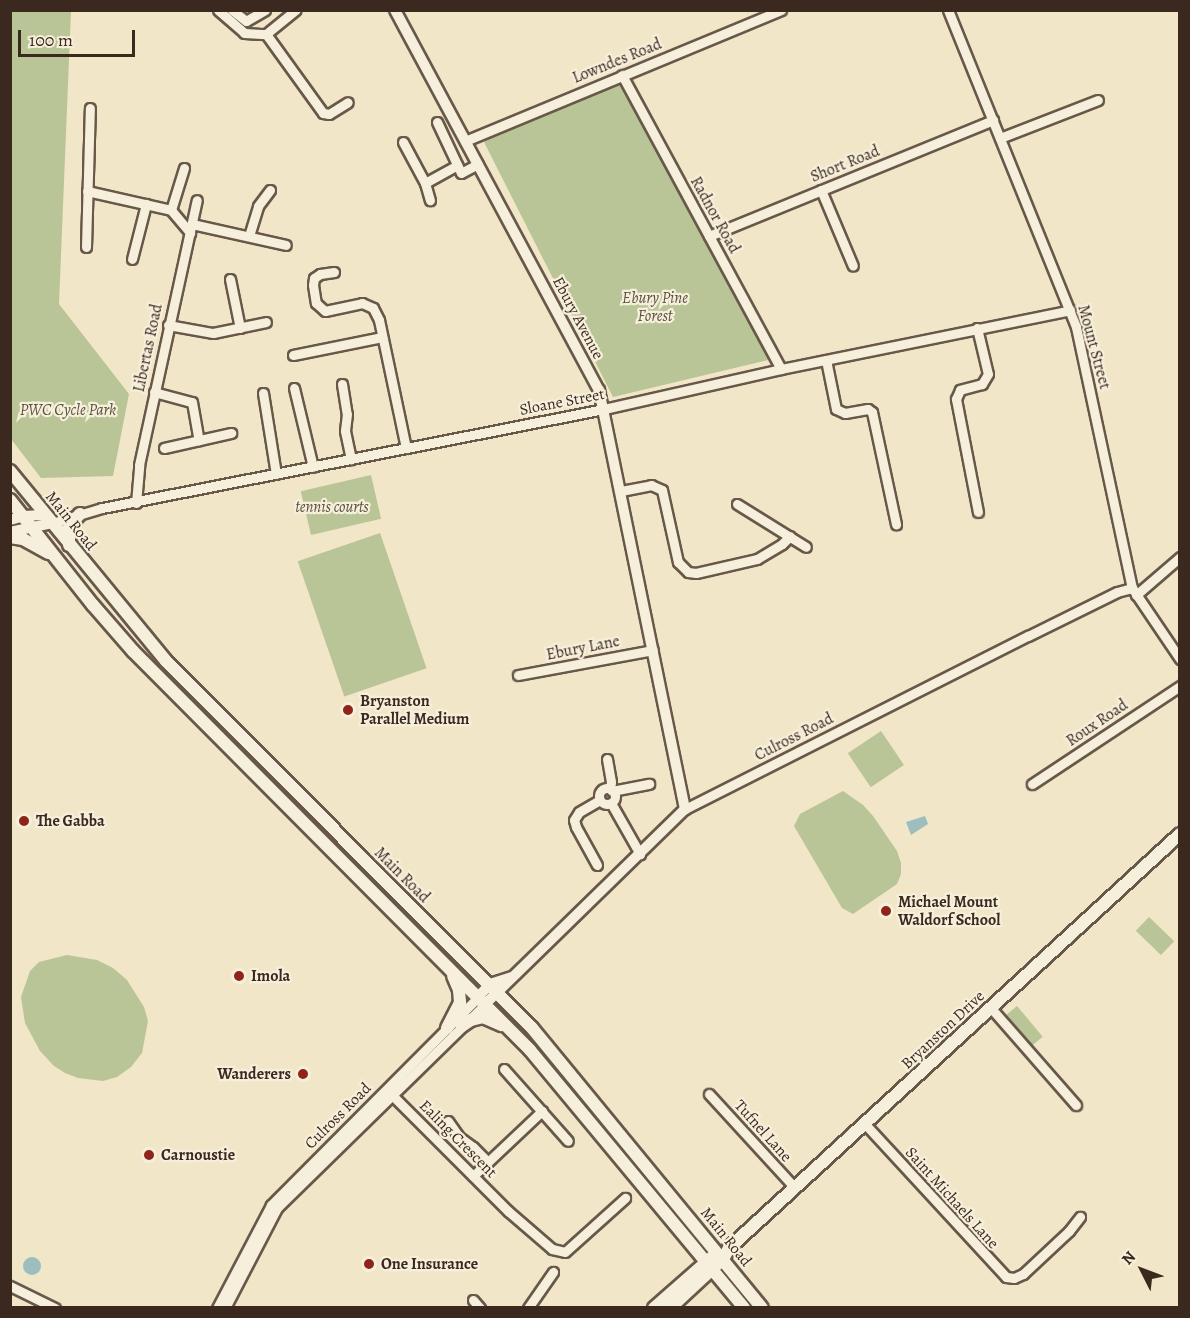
<!DOCTYPE html>
<style>
body{margin:0}
#map{position:relative;width:1190px;height:1318px;overflow:hidden;background:#f1e6c7;font-family:Alegreya,serif}
div>[style]{position:absolute}
.green>*{inset:0;background:#b9c596;transform-origin:0 0}
.water>*{inset:0;background:#9ebdbf}
.round{border-radius:50%}
.roads{filter:drop-shadow(2px 0 #68584a) drop-shadow(-2px 0 #68584a) drop-shadow(0 2px #68584a) drop-shadow(0 -2px #68584a)}
.minor>*{height:9px;margin:-4.5px;padding:0 4.5px;transform-origin:4.5px;border-radius:4.5px;background:#f6efdb}
.minor>.ring{margin:-4.5px;padding:0;box-sizing:content-box;background:none;border:9px solid #f6efdb;border-radius:50%}
.tertiary>*{height:10px;margin:-5px;padding:0 5px;transform-origin:5px;border-radius:5px;background:#f6efdb}
.secondary>*{height:12px;margin:-6px;padding:0 6px;transform-origin:6px;border-radius:6px;background:#f6efdb}
.dots>*{width:16px;height:16px;translate:-50% -50%;box-sizing:border-box;border:3px solid #f6efdb;border-radius:50%}
span{translate:-50% -50%;white-space:nowrap;text-align:center;line-height:1.15;-webkit-text-stroke:4.5px #f6efdb;paint-order:stroke}
.street-label{font-size:16px;color:#3b2920}
.park-label{font-size:16px;color:#5a503e;font-style:italic}
.poi-label{font-size:16px;color:#3b2920;font-weight:700}
.left{translate:0 -50%;text-align:left}
.right{translate:-100% -50%;text-align:right}
.frame{position:absolute;inset:0;border:12px solid #3b2920;pointer-events:none}
.north{position:absolute;left:1112px;top:1240px;width:60px;height:60px;-webkit-text-stroke:4px #f6efdb;paint-order:stroke;rotate:312deg;font-size:16px;font-weight:700;line-height:24px;text-align:center;color:#3b2920}
.north::after{content:'';display:block;margin:auto;width:21px;height:27px;background:#3b2920;clip-path:polygon(50% 0,100% 100%,50% 72%,0 100%)}
.scale{position:absolute;left:18px;top:30px;width:117px;height:27px;box-sizing:border-box;border:3px solid #3b2920;border-top:0;padding-left:8px;font-size:18px;line-height:21px;white-space:nowrap;color:#3b2920;-webkit-text-stroke:4px #f6efdb;paint-order:stroke}
</style>
<div id="map">
<div class="green">
<div style="clip-path:polygon(11px 10px,71px 11px,59px 304px,129px 394px,113px 476px,41px 478px,11px 439px)"></div>
<div style="clip-path:polygon(627px 80px,705px 238px,772px 359px,613px 397px,484px 142px,498px 133px)"></div>
<div style="left:371px;top:475px;width:45px;height:72px;rotate:77deg"></div>
<div style="left:380px;top:533px;width:143px;height:87px;rotate:71deg"></div>
<div style="left:881px;top:731px;width:41px;height:40px;rotate:56deg"></div>
<div style="clip-path:polygon(843px 791px,863px 805px,873px 816px,897px 851px,901px 863px,901px 874px,897px 884px,853px 914px,842px 908px,794px 826px,800px 814px)"></div>
<div style="left:1149px;top:917px;width:35px;height:19px;rotate:44deg"></div>
<div style="clip-path:polygon(67px 955px,97px 960px,113px 968px,127px 980px,144px 1007px,148px 1021px,142px 1053px,131px 1067px,117px 1077px,103px 1081px,78px 1078px,65px 1073px,54px 1066px,40px 1051px,25px 1023px,21px 997px,30px 971px,39px 962px)"></div>
<div style="left:1017px;top:1006px;width:40px;height:18px;rotate:50deg"></div>
</div>
<div class="water">
<div style="clip-path:polygon(925px 816px,928px 824px,911px 835px,906px 822px)"></div>
<div class="round" style="left:23px;top:1257px;width:18px;height:18px"></div>
</div>
<div class="roads">
<div class="minor">
<div style="left:218px;top:10px;width:35px;rotate:41deg"></div>
<div style="left:244px;top:33px;width:22px;rotate:3deg"></div>
<div style="left:232px;top:10px;width:18px;rotate:38deg"></div>
<div style="left:246px;top:21px;width:22px;rotate:-30deg"></div>
<div style="left:948px;top:10px;width:342px;rotate:68deg"></div>
<div style="left:1076px;top:327px;width:267px;rotate:77.9deg"></div>
<div style="left:1132px;top:588px;width:86px;rotate:55.9deg"></div>
<div style="left:266px;top:34px;width:97px;rotate:54.2deg"></div>
<div style="left:323px;top:113px;width:6px;rotate:9deg"></div>
<div style="left:329px;top:114px;width:22px;rotate:-32deg"></div>
<div style="left:266px;top:34px;width:38px;rotate:-39deg"></div>
<div style="left:622px;top:75px;width:334px;rotate:61.6deg"></div>
<div style="left:437px;top:122px;width:56px;rotate:64.8deg"></div>
<div style="left:461px;top:173px;width:19px;rotate:-28deg"></div>
<div style="left:1000px;top:138px;width:105px;rotate:-21.2deg"></div>
<div style="left:465px;top:141px;width:342px;rotate:-22.5deg"></div>
<div style="left:403px;top:142px;width:47px;rotate:61.8deg"></div>
<div style="left:425px;top:183px;width:18px;rotate:74deg"></div>
<div style="left:425px;top:183px;width:37px;rotate:-29deg"></div>
<div style="left:821px;top:190px;width:82px;rotate:67.2deg"></div>
<div style="left:87px;top:191px;width:86px;rotate:12.7deg"></div>
<div style="left:171px;top:210px;width:30px;rotate:50deg"></div>
<div style="left:171px;top:210px;width:44px;rotate:-72.8deg"></div>
<div style="left:192px;top:224px;width:96px;rotate:12.6deg"></div>
<div style="left:249px;top:236px;width:31px;rotate:-73deg"></div>
<div style="left:258px;top:206px;width:20px;rotate:-53deg"></div>
<div style="left:709px;top:236px;width:307px;rotate:-22.2deg"></div>
<div style="left:86px;top:247px;width:139px;rotate:-88.4deg"></div>
<div style="left:132px;top:259px;width:57px;rotate:-75.7deg"></div>
<div style="left:334px;top:272px;width:14px;rotate:172deg"></div>
<div style="left:320px;top:274px;width:7px;rotate:146deg"></div>
<div style="left:314px;top:278px;width:7px;rotate:98deg"></div>
<div style="left:313px;top:285px;width:18px;rotate:81deg"></div>
<div style="left:316px;top:303px;width:12px;rotate:42deg"></div>
<div style="left:325px;top:311px;width:38px;rotate:-12deg"></div>
<div style="left:362px;top:303px;width:12px;rotate:24deg"></div>
<div style="left:373px;top:308px;width:13px;rotate:63deg"></div>
<div style="left:379px;top:320px;width:131px;rotate:78.1deg"></div>
<div style="left:230px;top:279px;width:50px;rotate:78.5deg"></div>
<div style="left:168px;top:325px;width:46px;rotate:10.1deg"></div>
<div style="left:213px;top:333px;width:54px;rotate:-11.7deg"></div>
<div style="left:977px;top:328px;width:47px;rotate:76.6deg"></div>
<div style="left:988px;top:374px;width:12px;rotate:121deg"></div>
<div style="left:982px;top:384px;width:23px;rotate:165deg"></div>
<div style="left:960px;top:390px;width:10px;rotate:114deg"></div>
<div style="left:956px;top:399px;width:115px;rotate:79deg"></div>
<div style="left:293px;top:355px;width:91px;rotate:-11.4deg"></div>
<div style="left:826px;top:360px;width:50px;rotate:78.5deg"></div>
<div style="left:836px;top:409px;width:10px;rotate:24deg"></div>
<div style="left:845px;top:413px;width:23px;rotate:-10deg"></div>
<div style="left:868px;top:409px;width:5px;rotate:37deg"></div>
<div style="left:872px;top:412px;width:115px;rotate:77.9deg"></div>
<div style="left:342px;top:384px;width:30px;rotate:81deg"></div>
<div style="left:347px;top:414px;width:17px;rotate:97deg"></div>
<div style="left:345px;top:431px;width:29px;rotate:78deg"></div>
<div style="left:294px;top:388px;width:81px;rotate:76.5deg"></div>
<div style="left:154px;top:392px;width:39px;rotate:15deg"></div>
<div style="left:192px;top:402px;width:39px;rotate:80deg"></div>
<div style="left:263px;top:393px;width:82px;rotate:80.9deg"></div>
<div style="left:164px;top:448px;width:69px;rotate:-12.6deg"></div>
<div style="left:621px;top:491px;width:31px;rotate:-11deg"></div>
<div style="left:651px;top:485px;width:12px;rotate:24deg"></div>
<div style="left:662px;top:490px;width:74px;rotate:77.5deg"></div>
<div style="left:678px;top:562px;width:14px;rotate:45deg"></div>
<div style="left:688px;top:572px;width:8px;rotate:7deg"></div>
<div style="left:696px;top:573px;width:63px;rotate:-12.9deg"></div>
<div style="left:757px;top:559px;width:29px;rotate:-31deg"></div>
<div style="left:782px;top:544px;width:11px;rotate:-45deg"></div>
<div style="left:136px;top:503px;width:38px;rotate:-85deg"></div>
<div style="left:139px;top:465px;width:271px;rotate:-77.7deg"></div>
<div style="left:737px;top:504px;width:81px;rotate:31.9deg"></div>
<div style="left:52px;top:523px;width:52px;rotate:-16.7deg"></div>
<div style="left:102px;top:508px;width:512px;rotate:-11.16deg"></div>
<div style="left:604px;top:409px;width:181px;rotate:-12.7deg"></div>
<div style="left:781px;top:369px;width:295px;rotate:-11.5deg"></div>
<div style="left:1136px;top:595px;width:58px;rotate:-40.8deg"></div>
<div style="left:518px;top:675px;width:137px;rotate:-10.5deg"></div>
<div style="left:607px;top:759px;width:23px;rotate:80deg"></div>
<div style="left:611px;top:782px;width:7px;rotate:98deg"></div>
<div style="left:1032px;top:784px;width:178px;rotate:-33.5deg"></div>
<div class="ring" style="left:599px;top:788px;width:7px;height:7px"></div>
<div style="left:612px;top:791px;width:38px;rotate:-11deg"></div>
<div style="left:611px;top:803px;width:59px;rotate:60.4deg"></div>
<div style="left:685px;top:809px;width:384px;rotate:-26.8deg"></div>
<div style="left:1028px;top:636px;width:99px;rotate:-26.3deg"></div>
<div style="left:1117px;top:592px;width:16px;rotate:-15deg"></div>
<div style="left:597px;top:865px;width:43px;rotate:-118.9deg"></div>
<div style="left:576px;top:827px;width:7px;rotate:-106deg"></div>
<div style="left:574px;top:820px;width:9px;rotate:-58deg"></div>
<div style="left:579px;top:812px;width:24px;rotate:-30deg"></div>
<div style="left:991px;top:1008px;width:129px;rotate:48.8deg"></div>
<div style="left:504px;top:1069px;width:96px;rotate:48.4deg"></div>
<div style="left:388px;top:1091px;width:170px;rotate:45deg"></div>
<div style="left:508px;top:1211px;width:58px;rotate:40.8deg"></div>
<div style="left:552px;top:1249px;width:13px;rotate:13deg"></div>
<div style="left:565px;top:1252px;width:81px;rotate:-42deg"></div>
<div style="left:709px;top:1094px;width:127px;rotate:47.5deg"></div>
<div style="left:448px;top:1121px;width:19px;rotate:55deg"></div>
<div style="left:459px;top:1137px;width:17px;rotate:36deg"></div>
<div style="left:473px;top:1147px;width:21px;rotate:45deg"></div>
<div style="left:865px;top:1124px;width:208px;rotate:47.3deg"></div>
<div style="left:1006px;top:1277px;width:8px;rotate:7deg"></div>
<div style="left:1014px;top:1278px;width:10px;rotate:-24deg"></div>
<div style="left:1023px;top:1274px;width:63px;rotate:-43.1deg"></div>
<div style="left:1069px;top:1231px;width:18px;rotate:-52deg"></div>
<div style="left:473px;top:1176px;width:95px;rotate:-43.3deg"></div>
<div style="left:10px;top:1286px;width:50px;rotate:26.1deg"></div>
<div style="left:473px;top:1300px;width:11px;rotate:49deg"></div>
<div style="left:217px;top:1308px;width:116px;rotate:-62.3deg"></div>
<div style="left:271px;top:1205px;width:293px;rotate:-45.1deg"></div>
<div style="left:225px;top:1308px;width:113px;rotate:-62.5deg"></div>
<div style="left:277px;top:1208px;width:291px;rotate:-44.4deg"></div>
<div style="left:528px;top:1308px;width:44px;rotate:-55.2deg"></div>
</div>
<div class="tertiary">
<div style="left:395px;top:10px;width:431px;rotate:61.8deg"></div>
<div style="left:599px;top:390px;width:428px;rotate:78.4deg"></div>
<div style="left:685px;top:809px;width:279px;rotate:135.7deg"></div>
<div style="left:10px;top:520px;width:15px;rotate:-16deg"></div>
<div style="left:24px;top:516px;width:22px;rotate:-3deg"></div>
<div style="left:10px;top:532px;width:43px;rotate:-12.1deg"></div>
<div style="left:478px;top:997px;width:18px;rotate:-47deg"></div>
<div style="left:490px;top:984px;width:22px;rotate:-18deg"></div>
</div>
<div class="secondary">
<div style="left:10px;top:471px;width:246px;rotate:50.6deg"></div>
<div style="left:166px;top:661px;width:518px;rotate:45.08deg"></div>
<div style="left:532px;top:1028px;width:362px;rotate:50.6deg"></div>
<div style="left:10px;top:500px;width:134px;rotate:51.7deg"></div>
<div style="left:93px;top:605px;width:61px;rotate:49deg"></div>
<div style="left:133px;top:651px;width:563px;rotate:45.14deg"></div>
<div style="left:530px;top:1050px;width:335px;rotate:50.3deg"></div>
<div style="left:10px;top:537px;width:13px;rotate:9deg"></div>
<div style="left:23px;top:539px;width:29px;rotate:29deg"></div>
<div style="left:69px;top:545px;width:18px;rotate:-90deg"></div>
<div style="left:69px;top:527px;width:17px;rotate:-50deg"></div>
<div style="left:462px;top:1026px;width:11px;rotate:-34deg"></div>
<div style="left:471px;top:1020px;width:12px;rotate:-14deg"></div>
<div style="left:483px;top:1017px;width:20px;rotate:24deg"></div>
<div style="left:447px;top:1028px;width:29px;rotate:-63deg"></div>
<div style="left:460px;top:1002px;width:12px;rotate:-95deg"></div>
<div style="left:459px;top:990px;width:15px;rotate:-113deg"></div>
<div style="left:654px;top:1308px;width:77px;rotate:-41.3deg"></div>
<div style="left:670px;top:1308px;width:72px;rotate:-42.8deg"></div>
<div style="left:723px;top:1259px;width:13px;rotate:-61deg"></div>
<div style="left:729px;top:1248px;width:612px;rotate:-42.55deg"></div>
</div>
</div>
<div class="dots">
<div style="left:348px;top:710px;background:#8f2418"></div>
<div style="left:24px;top:821px;background:#8f2418"></div>
<div style="left:886px;top:911px;background:#8f2418"></div>
<div style="left:239px;top:976px;background:#8f2418"></div>
<div style="left:303px;top:1074px;background:#8f2418"></div>
<div style="left:149px;top:1155px;background:#8f2418"></div>
<div style="left:369px;top:1264px;background:#8f2418"></div>
</div>
<div class="street-label">
<span style="left:617px;top:61px;rotate:-22deg">Lowndes Road</span>
<span style="left:845px;top:164px;rotate:-22deg">Short Road</span>
<span style="left:715px;top:215px;rotate:61deg">Radnor Road</span>
<span style="left:578px;top:318px;rotate:62deg">Ebury Avenue</span>
<span style="left:1094px;top:347px;rotate:75deg">Mount Street</span>
<span style="left:148px;top:348px;rotate:-78deg">Libertas Road</span>
<span style="left:562px;top:402px;rotate:-11deg">Sloane Street</span>
<span style="left:71px;top:521px;rotate:51deg">Main Road</span>
<span style="left:583px;top:648px;rotate:-11deg">Ebury Lane</span>
<span style="left:1097px;top:723px;rotate:-34deg">Roux Road</span>
<span style="left:794px;top:737px;rotate:-27deg">Culross Road</span>
<span style="left:402px;top:875px;rotate:45deg">Main Road</span>
<span style="left:943px;top:1030px;rotate:-43deg">Bryanston Drive</span>
<span style="left:338px;top:1116px;rotate:-45deg">Culross Road</span>
<span style="left:763px;top:1131px;rotate:48deg">Tufnel Lane</span>
<span style="left:458px;top:1139px;rotate:45deg">Ealing Crescent</span>
<span style="left:952px;top:1198px;rotate:48deg">Saint Michaels Lane</span>
<span style="left:726px;top:1237px;rotate:51deg">Main Road</span>
</div>
<div class="park-label">
<span style="left:655px;top:307px">Ebury Pine<br>Forest</span>
<span style="left:68px;top:410px">PWC Cycle Park</span>
<span style="left:332px;top:507px">tennis courts</span>
</div>
<div class="poi-label">
<span class="left" style="left:360px;top:710px">Bryanston<br>Parallel Medium</span>
<span class="left" style="left:36px;top:821px">The Gabba</span>
<span class="left" style="left:898px;top:911px">Michael Mount<br>Waldorf School</span>
<span class="left" style="left:251px;top:976px">Imola</span>
<span class="right" style="left:291px;top:1074px">Wanderers</span>
<span class="left" style="left:161px;top:1155px">Carnoustie</span>
<span class="left" style="left:381px;top:1264px">One Insurance</span>
</div>
<div class="frame"></div>
<div class="north">N</div>
<div class="scale">100 m</div>
</div>
